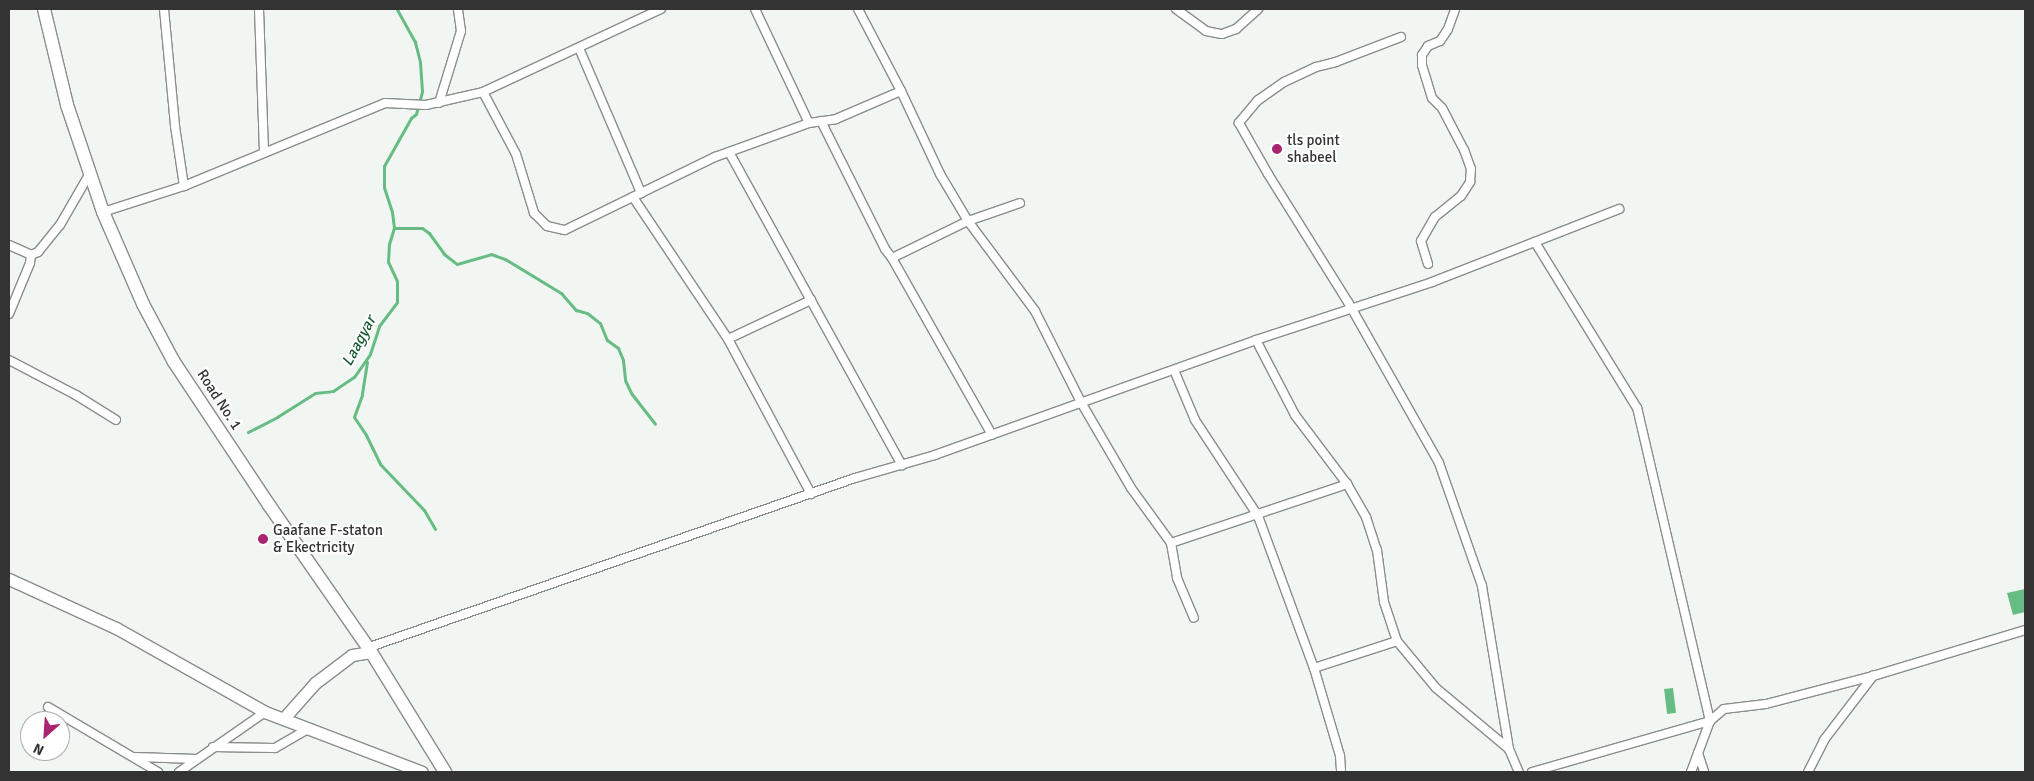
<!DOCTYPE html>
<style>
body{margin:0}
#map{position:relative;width:2034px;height:781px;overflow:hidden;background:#f1f6f2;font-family:Signika,sans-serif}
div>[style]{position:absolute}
.water>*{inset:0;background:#67bc84;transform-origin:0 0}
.stream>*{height:3px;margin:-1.5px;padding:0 1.5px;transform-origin:1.5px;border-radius:1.5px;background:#67bc84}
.roads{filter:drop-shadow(1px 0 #898e8a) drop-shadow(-1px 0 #898e8a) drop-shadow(0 1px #898e8a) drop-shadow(0 -1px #898e8a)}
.minor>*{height:8px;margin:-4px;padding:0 4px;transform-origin:4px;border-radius:4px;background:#fff}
.secondary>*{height:11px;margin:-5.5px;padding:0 5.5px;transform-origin:5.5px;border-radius:5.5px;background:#fff}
.trunk>*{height:12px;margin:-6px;padding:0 6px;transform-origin:6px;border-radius:6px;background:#fff}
.dots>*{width:14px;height:14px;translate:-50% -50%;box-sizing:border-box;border:2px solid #fff;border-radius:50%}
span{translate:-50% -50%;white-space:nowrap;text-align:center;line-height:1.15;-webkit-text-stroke:4px #fff;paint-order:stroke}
.poi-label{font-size:15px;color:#323332}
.left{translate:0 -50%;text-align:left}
.street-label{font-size:15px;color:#323332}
.water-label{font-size:16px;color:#1d5b36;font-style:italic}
.frame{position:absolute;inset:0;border:10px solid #323332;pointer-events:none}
.north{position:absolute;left:20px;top:711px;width:50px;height:50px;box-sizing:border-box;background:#fff;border:1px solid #adadad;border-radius:50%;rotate:206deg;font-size:14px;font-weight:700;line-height:20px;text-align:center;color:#323332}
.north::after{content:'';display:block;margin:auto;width:18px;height:22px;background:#a9256f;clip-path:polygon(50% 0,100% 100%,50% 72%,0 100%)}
</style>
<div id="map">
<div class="water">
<div style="clip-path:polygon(2025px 589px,2025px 612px,2013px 615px,2007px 593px)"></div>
<div style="left:1673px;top:688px;width:25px;height:9px;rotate:83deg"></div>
</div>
<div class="stream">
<div style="left:394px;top:228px;width:28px"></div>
<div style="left:422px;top:228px;width:9px;rotate:36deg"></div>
<div style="left:429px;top:233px;width:26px;rotate:54deg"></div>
<div style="left:444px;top:254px;width:16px;rotate:38deg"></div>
<div style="left:457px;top:264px;width:35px;rotate:-16deg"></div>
<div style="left:491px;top:254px;width:15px;rotate:20deg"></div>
<div style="left:505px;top:259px;width:66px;rotate:31.3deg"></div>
<div style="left:561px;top:293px;width:23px;rotate:49deg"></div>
<div style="left:576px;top:310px;width:11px;rotate:15deg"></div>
<div style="left:587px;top:313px;width:16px;rotate:38deg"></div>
<div style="left:600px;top:323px;width:18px;rotate:68deg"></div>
<div style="left:607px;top:340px;width:14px;rotate:36deg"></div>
<div style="left:618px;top:348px;width:13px;rotate:67deg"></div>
<div style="left:623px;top:360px;width:20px;rotate:84deg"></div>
<div style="left:625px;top:380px;width:14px;rotate:65deg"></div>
<div style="left:631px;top:393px;width:39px;rotate:52deg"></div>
<div style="left:367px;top:362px;width:33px;rotate:99deg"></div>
<div style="left:362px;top:395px;width:23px;rotate:110deg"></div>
<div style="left:354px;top:417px;width:22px;rotate:56deg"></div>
<div style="left:366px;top:435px;width:32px;rotate:64deg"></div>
<div style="left:380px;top:464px;width:64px;rotate:46.3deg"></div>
<div style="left:424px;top:510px;width:22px;rotate:60deg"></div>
<div style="left:248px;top:432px;width:33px;rotate:-27deg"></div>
<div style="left:277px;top:417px;width:45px;rotate:-32.3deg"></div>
<div style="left:315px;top:393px;width:18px;rotate:-6deg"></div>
<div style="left:333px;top:391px;width:25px;rotate:-34deg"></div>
<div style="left:354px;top:377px;width:28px;rotate:-55deg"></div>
<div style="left:370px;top:354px;width:29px;rotate:-72deg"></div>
<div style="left:379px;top:326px;width:30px;rotate:-53deg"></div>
<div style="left:397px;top:302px;width:21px;rotate:-90deg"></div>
<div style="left:397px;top:281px;width:21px;rotate:-115deg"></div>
<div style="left:388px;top:262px;width:18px;rotate:-87deg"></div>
<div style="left:389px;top:244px;width:17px;rotate:-73deg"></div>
<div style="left:394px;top:228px;width:16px;rotate:-97deg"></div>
<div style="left:392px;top:212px;width:26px;rotate:-108deg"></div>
<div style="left:384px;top:187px;width:21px;rotate:-90deg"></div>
<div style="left:384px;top:166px;width:55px;rotate:-60.6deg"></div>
<div style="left:411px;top:118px;width:6px;rotate:-39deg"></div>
<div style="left:416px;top:114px;width:24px;rotate:-75deg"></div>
<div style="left:422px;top:91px;width:29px;rotate:-94deg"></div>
<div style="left:420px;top:62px;width:21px;rotate:-104deg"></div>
<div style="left:415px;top:42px;width:38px;rotate:-119deg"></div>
</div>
<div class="roads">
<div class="minor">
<div style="left:164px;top:9px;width:118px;rotate:84.6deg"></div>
<div style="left:175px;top:126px;width:61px;rotate:81.5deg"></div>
<div style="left:259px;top:9px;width:143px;rotate:88deg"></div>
<div style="left:755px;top:9px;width:126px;rotate:64.7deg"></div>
<div style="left:858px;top:9px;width:93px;rotate:62.3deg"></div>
<div style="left:901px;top:91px;width:92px;rotate:64.8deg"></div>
<div style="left:940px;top:174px;width:55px;rotate:59.2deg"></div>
<div style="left:968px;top:221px;width:112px;rotate:53.3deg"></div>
<div style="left:1035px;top:311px;width:104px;rotate:63.2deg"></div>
<div style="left:1082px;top:404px;width:97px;rotate:59.7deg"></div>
<div style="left:1131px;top:488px;width:68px;rotate:54deg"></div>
<div style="left:1171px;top:543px;width:36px;rotate:80deg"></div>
<div style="left:1177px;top:578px;width:43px;rotate:67deg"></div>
<div style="left:1176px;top:9px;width:37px;rotate:36deg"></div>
<div style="left:1206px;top:31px;width:16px;rotate:11deg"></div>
<div style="left:1222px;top:34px;width:15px;rotate:-20deg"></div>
<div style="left:1236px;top:29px;width:30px;rotate:-42deg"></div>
<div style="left:1401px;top:37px;width:70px;rotate:159deg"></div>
<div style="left:1336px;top:62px;width:21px;rotate:166deg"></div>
<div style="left:1316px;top:67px;width:35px;rotate:155deg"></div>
<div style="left:1284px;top:82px;width:32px;rotate:145deg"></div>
<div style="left:1258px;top:100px;width:30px;rotate:130deg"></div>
<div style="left:1239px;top:123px;width:59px;rotate:60.4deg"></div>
<div style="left:1268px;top:174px;width:151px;rotate:58deg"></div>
<div style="left:1348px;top:302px;width:185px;rotate:60.5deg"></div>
<div style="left:1439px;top:463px;width:130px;rotate:70.7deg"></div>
<div style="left:1482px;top:586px;width:165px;rotate:80.6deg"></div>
<div style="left:579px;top:48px;width:158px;rotate:66.8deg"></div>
<div style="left:483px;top:92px;width:70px;rotate:62deg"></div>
<div style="left:516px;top:154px;width:62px;rotate:73deg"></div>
<div style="left:534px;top:213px;width:18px;rotate:45deg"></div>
<div style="left:547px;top:226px;width:18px;rotate:13deg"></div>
<div style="left:565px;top:230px;width:167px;rotate:-26deg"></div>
<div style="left:715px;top:157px;width:100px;rotate:-19.9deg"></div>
<div style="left:809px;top:123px;width:27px;rotate:-8deg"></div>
<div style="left:836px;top:119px;width:71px;rotate:-23.3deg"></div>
<div style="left:439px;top:103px;width:75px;rotate:-73deg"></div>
<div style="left:461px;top:31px;width:22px;rotate:-98deg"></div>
<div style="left:821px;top:121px;width:143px;rotate:63.4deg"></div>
<div style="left:885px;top:249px;width:11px;rotate:52deg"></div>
<div style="left:892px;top:258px;width:85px;rotate:-26deg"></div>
<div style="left:968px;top:221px;width:55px;rotate:-19.1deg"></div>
<div style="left:729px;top:152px;width:358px;rotate:61.1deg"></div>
<div style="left:633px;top:197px;width:171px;rotate:56.2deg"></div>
<div style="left:728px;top:339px;width:176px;rotate:61.8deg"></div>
<div style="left:103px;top:212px;width:85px;rotate:-17.8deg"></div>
<div style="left:184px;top:186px;width:217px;rotate:-22.4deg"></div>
<div style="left:385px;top:103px;width:41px;rotate:2.8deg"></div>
<div style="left:426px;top:105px;width:58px;rotate:-12.8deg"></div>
<div style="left:483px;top:92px;width:196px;rotate:-25deg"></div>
<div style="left:9px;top:245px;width:24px;rotate:24deg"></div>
<div style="left:31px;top:255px;width:8px;rotate:-23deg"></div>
<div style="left:38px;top:252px;width:35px;rotate:-51deg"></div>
<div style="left:60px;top:225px;width:60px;rotate:-60deg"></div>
<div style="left:892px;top:258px;width:203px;rotate:60.5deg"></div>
<div style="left:1428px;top:264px;width:24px;rotate:-107deg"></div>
<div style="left:1421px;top:241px;width:28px;rotate:-60deg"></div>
<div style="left:1435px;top:217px;width:33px;rotate:-39deg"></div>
<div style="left:1461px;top:196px;width:17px;rotate:-57deg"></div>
<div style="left:1470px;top:182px;width:13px;rotate:-86deg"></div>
<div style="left:1471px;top:169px;width:20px;rotate:-110deg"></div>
<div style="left:1464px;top:150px;width:47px;rotate:-117.6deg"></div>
<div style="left:1442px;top:108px;width:14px;rotate:-135deg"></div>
<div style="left:1432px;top:98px;width:34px;rotate:-107deg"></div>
<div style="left:1422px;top:65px;width:10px;rotate:-90deg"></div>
<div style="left:1422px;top:55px;width:11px;rotate:-56deg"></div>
<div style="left:1428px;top:46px;width:13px;rotate:-23deg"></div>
<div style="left:1440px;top:41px;width:14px;rotate:-56deg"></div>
<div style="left:1448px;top:29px;width:20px;rotate:-70deg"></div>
<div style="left:9px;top:314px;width:55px;rotate:-67.6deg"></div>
<div style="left:30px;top:263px;width:8px;rotate:-83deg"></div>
<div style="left:728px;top:339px;width:92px;rotate:-25.2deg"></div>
<div style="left:1256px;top:340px;width:85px;rotate:62.5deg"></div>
<div style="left:1295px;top:415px;width:86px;rotate:53deg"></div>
<div style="left:1347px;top:484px;width:38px;rotate:60deg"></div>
<div style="left:1366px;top:517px;width:35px;rotate:72deg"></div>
<div style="left:1377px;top:550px;width:52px;rotate:82.3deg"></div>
<div style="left:1384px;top:602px;width:41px;rotate:71.6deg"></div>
<div style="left:1397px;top:641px;width:61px;rotate:50.3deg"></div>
<div style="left:1436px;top:688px;width:95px;rotate:39.9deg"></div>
<div style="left:1509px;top:749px;width:25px;rotate:67deg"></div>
<div style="left:9px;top:360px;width:76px;rotate:27.6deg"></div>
<div style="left:76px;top:395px;width:47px;rotate:32deg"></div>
<div style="left:1174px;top:370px;width:54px;rotate:67.2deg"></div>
<div style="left:1195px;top:420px;width:115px;rotate:56.7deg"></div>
<div style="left:1258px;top:516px;width:162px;rotate:69.8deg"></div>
<div style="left:1314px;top:668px;width:92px;rotate:73.5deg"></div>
<div style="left:1340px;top:756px;width:16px;rotate:86deg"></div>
<div style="left:1171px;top:543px;width:186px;rotate:-18.5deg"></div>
<div style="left:367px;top:648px;width:517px;rotate:-19.21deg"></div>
<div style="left:855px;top:478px;width:83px;rotate:-16deg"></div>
<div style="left:935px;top:455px;width:341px;rotate:-19.7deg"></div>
<div style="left:1256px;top:340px;width:185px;rotate:-18.2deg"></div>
<div style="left:1432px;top:282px;width:201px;rotate:-21.3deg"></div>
<div style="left:1314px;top:668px;width:87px;rotate:-18deg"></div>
<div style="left:48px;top:707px;width:128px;rotate:30.6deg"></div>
<div style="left:213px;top:747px;width:62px;rotate:0.9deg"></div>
<div style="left:275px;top:748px;width:39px;rotate:-30deg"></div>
<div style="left:1698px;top:753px;width:20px;rotate:72deg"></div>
<div style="left:134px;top:757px;width:63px;rotate:1.8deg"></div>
<div style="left:179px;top:772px;width:105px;rotate:-34.9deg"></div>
<div style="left:1532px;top:772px;width:185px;rotate:-16deg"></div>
<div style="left:1710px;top:721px;width:321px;rotate:-103.1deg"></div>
<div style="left:1637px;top:408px;width:195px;rotate:-121.6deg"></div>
<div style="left:1691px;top:772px;width:54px;rotate:-69.6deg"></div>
<div style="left:1710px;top:721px;width:18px;rotate:-41deg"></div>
<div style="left:1724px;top:709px;width:42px;rotate:-6.8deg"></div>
<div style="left:1766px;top:704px;width:111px;rotate:-14.7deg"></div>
<div style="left:1873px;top:676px;width:159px;rotate:-16.8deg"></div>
<div style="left:1808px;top:772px;width:36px;rotate:-63deg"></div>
<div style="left:1824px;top:740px;width:81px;rotate:-52.6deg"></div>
</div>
<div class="secondary">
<div style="left:9px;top:579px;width:118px;rotate:24.6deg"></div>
<div style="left:116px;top:628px;width:171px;rotate:29.4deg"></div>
<div style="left:265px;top:712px;width:168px;rotate:20.9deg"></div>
<div style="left:284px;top:718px;width:47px;rotate:-48.5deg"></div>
<div style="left:315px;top:683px;width:46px;rotate:-37.1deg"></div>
<div style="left:352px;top:655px;width:19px;rotate:-9deg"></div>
</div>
<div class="trunk">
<div style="left:44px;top:9px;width:99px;rotate:76.5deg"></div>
<div style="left:67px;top:105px;width:113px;rotate:71.4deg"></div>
<div style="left:103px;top:212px;width:100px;rotate:66.5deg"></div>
<div style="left:143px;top:304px;width:66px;rotate:61.9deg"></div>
<div style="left:174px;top:362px;width:172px;rotate:56.4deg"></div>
<div style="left:269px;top:505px;width:179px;rotate:55.2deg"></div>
<div style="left:371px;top:652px;width:141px;rotate:58.3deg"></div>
</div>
</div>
<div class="dots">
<div style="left:1277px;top:149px;background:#a9256f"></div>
<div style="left:263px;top:539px;background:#a9256f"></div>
</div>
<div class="poi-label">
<span class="left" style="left:1287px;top:149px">tls point<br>shabeel</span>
<span class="left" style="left:273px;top:539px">Gaafane F-staton<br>&amp; Ekectricity</span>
</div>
<div class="street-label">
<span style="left:219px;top:400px;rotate:57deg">Road No. 1</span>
</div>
<div class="water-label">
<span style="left:359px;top:341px;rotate:-62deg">Laagyar</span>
</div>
<div class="frame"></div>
<div class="north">N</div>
</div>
